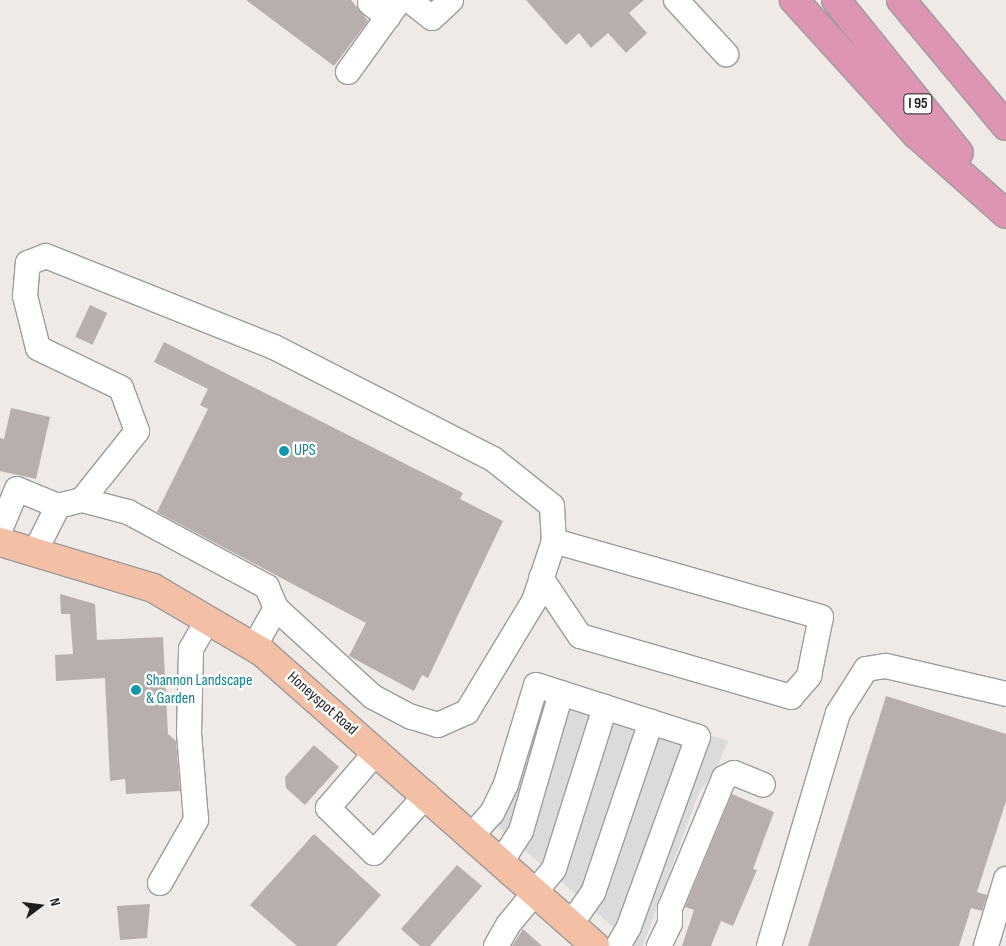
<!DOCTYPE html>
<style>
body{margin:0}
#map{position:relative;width:1006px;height:946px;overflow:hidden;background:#efeae6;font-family:"Sofia Sans Condensed",sans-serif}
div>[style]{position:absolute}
.parking>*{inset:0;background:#dbdbdb}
.building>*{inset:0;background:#b8afac;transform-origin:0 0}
.roads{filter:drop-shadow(1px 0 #9c9c9c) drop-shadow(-1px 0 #9c9c9c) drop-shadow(0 1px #9c9c9c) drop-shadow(0 -1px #9c9c9c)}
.minor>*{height:24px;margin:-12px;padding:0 12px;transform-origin:12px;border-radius:12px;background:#fff}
.major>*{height:28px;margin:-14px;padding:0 14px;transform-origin:14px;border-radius:14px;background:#f3c0a6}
.highway>*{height:28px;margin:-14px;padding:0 14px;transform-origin:14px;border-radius:14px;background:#de95b4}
.dots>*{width:14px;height:14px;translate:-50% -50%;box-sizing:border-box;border:2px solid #fff;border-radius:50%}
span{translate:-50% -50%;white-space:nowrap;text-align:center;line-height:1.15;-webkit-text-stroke:5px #fff;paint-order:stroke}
.shield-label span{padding:1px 4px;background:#fff;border:1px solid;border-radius:4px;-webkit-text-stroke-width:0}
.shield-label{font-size:15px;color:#1f1f1f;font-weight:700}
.culture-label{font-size:16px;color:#0d838f}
.left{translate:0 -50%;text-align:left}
.street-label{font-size:16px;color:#1f1f1f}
.north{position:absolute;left:15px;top:881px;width:50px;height:50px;-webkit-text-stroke:4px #fff;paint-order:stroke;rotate:75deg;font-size:14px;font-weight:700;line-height:20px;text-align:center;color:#1f1f1f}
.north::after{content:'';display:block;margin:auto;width:18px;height:22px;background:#1f1f1f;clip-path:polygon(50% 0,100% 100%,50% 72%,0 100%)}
</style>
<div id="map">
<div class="parking">
<div style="clip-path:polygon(533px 677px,728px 741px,716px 770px,699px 792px,643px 946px,635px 946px,482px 813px,496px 770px,503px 772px)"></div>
</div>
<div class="building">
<div style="clip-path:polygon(246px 0,351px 0,368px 21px,334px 66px)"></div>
<div style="clip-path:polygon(526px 0,644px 0,629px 13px,647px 33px,626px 53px,608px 33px,591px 48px,579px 33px,566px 45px)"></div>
<div style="left:90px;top:305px;width:19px;height:35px;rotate:25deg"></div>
<div style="clip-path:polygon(164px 342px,463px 493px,460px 499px,503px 521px,428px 678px,422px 675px,414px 691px,349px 656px,366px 623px,157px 512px,208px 409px,200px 405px,208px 389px,154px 362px)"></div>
<div style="clip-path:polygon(11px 408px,50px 417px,36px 479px,0 471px,0 438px,4px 439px)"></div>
<div style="clip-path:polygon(60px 594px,95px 604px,97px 640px,163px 637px,168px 734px,176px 741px,180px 791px,126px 794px,125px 779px,110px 781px,105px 678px,56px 681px,55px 655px,73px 654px,70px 614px,61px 614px)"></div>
<div style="clip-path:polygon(886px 696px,1006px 734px,1006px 801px,977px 892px,987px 895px,982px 911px,971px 908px,959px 946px,808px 946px)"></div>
<div style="clip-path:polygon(314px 745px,339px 767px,305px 805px,286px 788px,285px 777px)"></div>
<div style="clip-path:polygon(732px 794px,774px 812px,753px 869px,757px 870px,733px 926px,721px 921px,711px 946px,682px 946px,694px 910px,685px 907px)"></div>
<div style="clip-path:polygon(314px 834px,381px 895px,336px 946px,297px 946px,250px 905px)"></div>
<div style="clip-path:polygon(457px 865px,482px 886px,430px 946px,420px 946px,401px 929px)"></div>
<div style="clip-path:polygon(150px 904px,147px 938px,120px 940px,117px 906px)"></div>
<div style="clip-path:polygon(523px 929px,542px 946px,512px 946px)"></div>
</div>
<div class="roads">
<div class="minor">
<div style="left:409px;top:0;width:29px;rotate:38deg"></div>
<div style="left:432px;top:18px;width:26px;rotate:-43deg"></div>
<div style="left:676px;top:0;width:74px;rotate:47.2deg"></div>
<div style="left:370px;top:3px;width:23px;rotate:38deg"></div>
<div style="left:348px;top:72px;width:89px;rotate:-54.2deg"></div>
<div style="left:82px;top:500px;width:48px;rotate:14.6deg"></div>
<div style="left:128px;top:512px;width:158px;rotate:28.3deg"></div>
<div style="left:267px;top:587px;width:23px;rotate:67deg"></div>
<div style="left:0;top:530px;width:44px;rotate:-67.5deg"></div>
<div style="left:17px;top:489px;width:44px;rotate:22.5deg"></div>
<div style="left:35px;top:552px;width:51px;rotate:-63.4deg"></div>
<div style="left:58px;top:506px;width:25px;rotate:-14deg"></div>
<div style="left:82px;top:500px;width:88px;rotate:-51.4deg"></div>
<div style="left:137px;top:431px;width:46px;rotate:-110.4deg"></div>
<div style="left:121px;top:388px;width:92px;rotate:-154.3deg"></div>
<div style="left:38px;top:348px;width:54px;rotate:-104deg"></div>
<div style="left:25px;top:296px;width:33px;rotate:-85deg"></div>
<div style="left:28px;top:263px;width:19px;rotate:-21deg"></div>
<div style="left:46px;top:256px;width:245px;rotate:21.8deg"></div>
<div style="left:274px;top:347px;width:246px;rotate:27.1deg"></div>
<div style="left:493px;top:459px;width:75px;rotate:38.5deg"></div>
<div style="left:552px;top:506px;width:35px;rotate:87deg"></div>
<div style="left:554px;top:541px;width:63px;rotate:108.4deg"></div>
<div style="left:534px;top:601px;width:130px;rotate:121.1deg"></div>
<div style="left:467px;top:712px;width:32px;rotate:156deg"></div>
<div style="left:438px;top:725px;width:28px;rotate:-163deg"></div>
<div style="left:411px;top:717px;width:43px;rotate:-152.2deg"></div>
<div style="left:373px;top:697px;width:132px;rotate:-137.5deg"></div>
<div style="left:276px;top:608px;width:45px;rotate:119.4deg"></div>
<div style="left:541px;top:578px;width:70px;rotate:56.1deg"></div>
<div style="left:580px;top:636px;width:220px;rotate:16.1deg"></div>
<div style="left:791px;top:697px;width:28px;rotate:-49deg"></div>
<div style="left:809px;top:676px;width:60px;rotate:-78.5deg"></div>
<div style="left:821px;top:617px;width:278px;rotate:-164.1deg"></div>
<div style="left:377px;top:751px;width:75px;rotate:130.7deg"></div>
<div style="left:328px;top:808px;width:64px;rotate:44.4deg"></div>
<div style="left:374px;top:853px;width:79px;rotate:-48.1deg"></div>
<div style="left:472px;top:835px;width:30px;rotate:-48deg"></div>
<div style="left:492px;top:813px;width:32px;rotate:-64deg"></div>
<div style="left:506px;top:784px;width:103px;rotate:-73.1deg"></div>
<div style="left:536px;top:685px;width:170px;rotate:17.8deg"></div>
<div style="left:698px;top:737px;width:202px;rotate:110deg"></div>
<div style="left:629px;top:927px;width:22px;rotate:120deg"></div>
<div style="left:501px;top:862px;width:37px;rotate:-57deg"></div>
<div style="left:521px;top:831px;width:144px;rotate:-73.8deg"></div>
<div style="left:160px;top:883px;width:73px;rotate:-60.3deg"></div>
<div style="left:196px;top:820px;width:87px;rotate:-94.6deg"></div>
<div style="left:189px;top:733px;width:84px;rotate:-88.6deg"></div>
<div style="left:191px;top:649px;width:34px;rotate:-60deg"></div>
<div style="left:571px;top:924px;width:38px;rotate:-55deg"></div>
<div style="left:593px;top:893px;width:181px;rotate:-71.3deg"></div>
<div style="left:496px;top:946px;width:24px;rotate:-60deg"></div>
<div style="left:508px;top:925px;width:72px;rotate:-50.6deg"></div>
<div style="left:554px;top:869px;width:170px;rotate:-72.5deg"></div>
<div style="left:659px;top:946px;width:25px;rotate:-64deg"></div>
<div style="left:670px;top:923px;width:15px;rotate:-90deg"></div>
<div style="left:670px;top:908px;width:141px;rotate:-67.4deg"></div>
<div style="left:724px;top:778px;width:11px;rotate:-27deg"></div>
<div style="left:734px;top:773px;width:31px;rotate:22deg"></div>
<div style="left:769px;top:946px;width:243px;rotate:-73.5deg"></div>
<div style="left:838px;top:713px;width:52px;rotate:-57.5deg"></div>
<div style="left:866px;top:669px;width:20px;rotate:-9deg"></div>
<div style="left:886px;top:666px;width:123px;rotate:13.1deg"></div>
<div style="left:986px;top:946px;width:70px;rotate:-73.4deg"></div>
</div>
<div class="major">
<div style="left:0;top:542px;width:160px;rotate:16.7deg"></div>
<div style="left:153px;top:588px;width:126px;rotate:30.4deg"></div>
<div style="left:262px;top:652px;width:444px;rotate:41.4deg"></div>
</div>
<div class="highway">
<div style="left:794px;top:0;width:181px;rotate:47.7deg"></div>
<div style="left:916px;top:134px;width:120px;rotate:41.6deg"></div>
<div style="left:836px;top:0;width:196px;rotate:51.2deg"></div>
<div style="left:901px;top:0;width:164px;rotate:50.2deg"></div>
</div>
</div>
<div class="dots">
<div style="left:284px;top:451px;background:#0f9aa8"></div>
<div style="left:136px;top:690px;background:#0f9aa8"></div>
</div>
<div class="shield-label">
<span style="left:918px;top:104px">I 95</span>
</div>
<div class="culture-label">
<span class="left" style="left:294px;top:451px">UPS</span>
<span class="left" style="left:146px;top:690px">Shannon Landscape<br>&amp; Garden</span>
</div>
<div class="street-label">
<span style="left:322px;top:704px;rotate:41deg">Honeyspot Road</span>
</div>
<div class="north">N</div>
</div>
